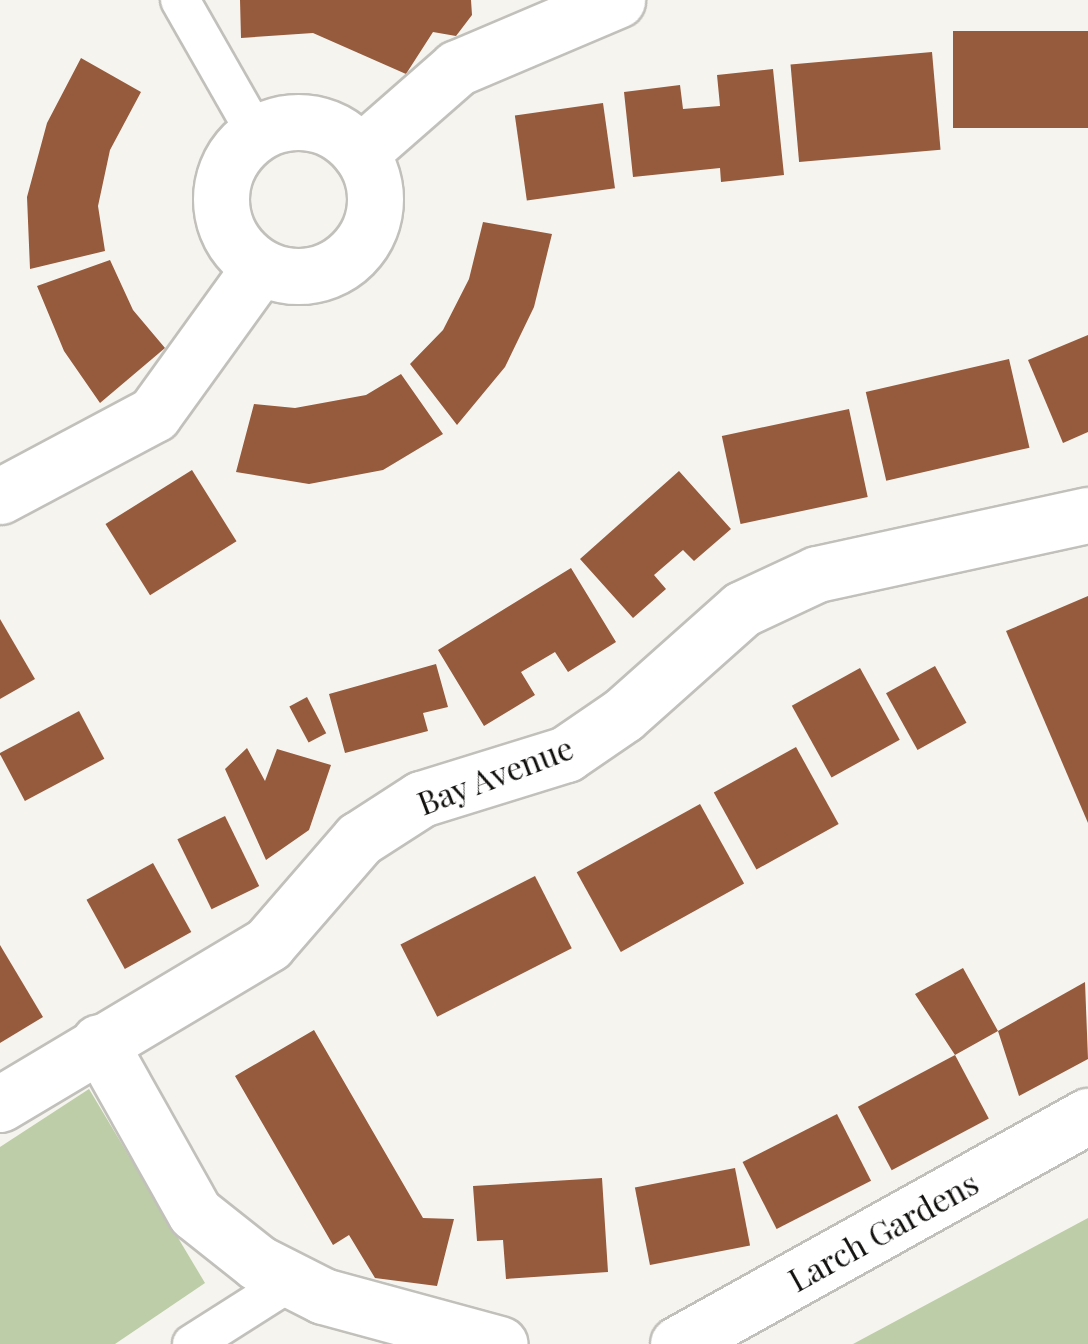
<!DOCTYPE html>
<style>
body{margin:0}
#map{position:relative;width:1088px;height:1344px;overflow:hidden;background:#f6f4ef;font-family:"Playfair Display",serif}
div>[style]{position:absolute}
.green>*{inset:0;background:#bccda7}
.building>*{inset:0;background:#965a3c;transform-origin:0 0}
.roads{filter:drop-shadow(2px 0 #c2c0bb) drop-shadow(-2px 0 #c2c0bb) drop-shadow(0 2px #c2c0bb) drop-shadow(0 -2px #c2c0bb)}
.lane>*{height:38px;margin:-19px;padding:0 19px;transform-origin:19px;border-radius:19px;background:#fff}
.street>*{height:55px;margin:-27.5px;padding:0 27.5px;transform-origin:27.5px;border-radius:27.5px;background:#fff}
.street>.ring{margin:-27.5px;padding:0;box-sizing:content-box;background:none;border:55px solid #fff;border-radius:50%}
span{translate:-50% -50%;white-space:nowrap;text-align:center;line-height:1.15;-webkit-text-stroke:8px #fff;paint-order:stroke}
.street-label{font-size:32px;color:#11100e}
</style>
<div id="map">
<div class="green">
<div style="clip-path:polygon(89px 1089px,205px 1283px,115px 1344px,0 1344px,0 1147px)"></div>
<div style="clip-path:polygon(1088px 1218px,1088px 1344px,853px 1344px)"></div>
</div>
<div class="building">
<div style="clip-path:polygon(240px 0,471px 0,472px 15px,456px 36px,433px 32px,406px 74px,313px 33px,241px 38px)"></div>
<div style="left:1088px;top:31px;width:97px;height:135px;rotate:90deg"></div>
<div style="left:932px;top:52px;width:98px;height:142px;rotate:85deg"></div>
<div style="clip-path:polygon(81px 58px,141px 92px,110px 150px,98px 206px,105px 251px,30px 269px,27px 197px,47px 123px)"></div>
<div style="clip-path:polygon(773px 69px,784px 175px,721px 182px,720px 168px,633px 177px,624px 92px,680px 85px,683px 109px,720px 106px,717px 75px)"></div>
<div style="left:603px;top:103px;width:86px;height:89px;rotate:82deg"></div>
<div style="clip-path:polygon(483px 222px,552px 234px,534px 307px,505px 367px,457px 425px,410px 364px,443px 330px,469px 279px)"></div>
<div style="clip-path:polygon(110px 260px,133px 310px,165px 348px,100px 403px,64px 351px,37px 286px)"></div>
<div style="clip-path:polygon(1088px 335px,1088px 432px,1063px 443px,1028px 360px)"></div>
<div style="left:1009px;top:359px;width:91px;height:147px;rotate:77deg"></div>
<div style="clip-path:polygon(401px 374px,443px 434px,383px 470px,309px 484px,236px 472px,254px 404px,295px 408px,366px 395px)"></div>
<div style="left:849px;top:409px;width:90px;height:130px;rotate:78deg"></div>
<div style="left:192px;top:470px;width:84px;height:102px;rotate:58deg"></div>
<div style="clip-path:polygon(679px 471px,731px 529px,694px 561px,683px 550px,654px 575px,666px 589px,633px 618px,580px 559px)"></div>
<div style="clip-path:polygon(571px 568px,616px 642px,568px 672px,555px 652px,521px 672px,535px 695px,484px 726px,438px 650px)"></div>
<div style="clip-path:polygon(1088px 596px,1088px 823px,1006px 631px)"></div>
<div style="clip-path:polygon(0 619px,35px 679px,0 699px)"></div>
<div style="clip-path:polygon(436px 664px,448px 707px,423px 713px,428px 731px,345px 753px,329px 694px)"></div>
<div style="left:935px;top:666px;width:65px;height:56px;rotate:61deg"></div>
<div style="left:860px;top:668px;width:82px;height:78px;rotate:61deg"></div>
<div style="left:307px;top:697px;width:41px;height:20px;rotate:62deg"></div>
<div style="left:79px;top:711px;width:54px;height:90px;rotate:62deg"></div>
<div style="left:796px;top:747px;width:88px;height:94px;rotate:61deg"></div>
<div style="clip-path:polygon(247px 748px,265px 781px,277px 749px,331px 765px,309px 830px,266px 860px,225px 769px)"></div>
<div style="left:700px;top:804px;width:91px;height:141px;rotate:61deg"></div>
<div style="left:225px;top:816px;width:78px;height:53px;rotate:64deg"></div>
<div style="left:153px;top:863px;width:79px;height:76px;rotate:61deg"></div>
<div style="left:535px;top:876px;width:81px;height:151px;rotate:63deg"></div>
<div style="clip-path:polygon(0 945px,43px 1017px,0 1043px)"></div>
<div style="clip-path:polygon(963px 968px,998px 1031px,1085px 982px,1088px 1059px,1019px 1096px,998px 1031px,955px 1055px,915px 994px)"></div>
<div style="clip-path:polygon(314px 1030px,423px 1218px,454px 1219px,437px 1286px,375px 1278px,349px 1235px,333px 1245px,235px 1076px)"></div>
<div style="left:955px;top:1055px;width:72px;height:110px;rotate:62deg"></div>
<div style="left:837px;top:1114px;width:75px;height:106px;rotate:63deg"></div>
<div style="left:735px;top:1168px;width:79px;height:102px;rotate:79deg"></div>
<div style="clip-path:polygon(602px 1178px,608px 1272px,506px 1279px,503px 1240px,477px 1241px,473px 1186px)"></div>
</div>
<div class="roads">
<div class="lane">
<div style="left:180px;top:0;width:153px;rotate:60.3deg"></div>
<div style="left:192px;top:1344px;width:120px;rotate:-32.4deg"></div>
</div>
<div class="street">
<div class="ring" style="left:221px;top:122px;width:99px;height:99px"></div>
<div style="left:360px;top:153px;width:129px;rotate:-41.2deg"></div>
<div style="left:457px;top:68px;width:174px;rotate:-23deg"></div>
<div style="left:0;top:496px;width:174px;rotate:-28deg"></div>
<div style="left:154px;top:414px;width:181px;rotate:-54.2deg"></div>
<div style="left:99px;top:1042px;width:196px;rotate:60.7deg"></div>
<div style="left:195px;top:1213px;width:80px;rotate:38.4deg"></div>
<div style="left:258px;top:1263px;width:73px;rotate:26.9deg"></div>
<div style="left:323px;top:1296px;width:183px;rotate:15.2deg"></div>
<div style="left:0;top:1104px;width:312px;rotate:-30.8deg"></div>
<div style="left:268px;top:944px;width:139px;rotate:-49.1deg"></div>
<div style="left:359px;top:839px;width:74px;rotate:-32.8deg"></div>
<div style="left:421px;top:799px;width:152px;rotate:-17.2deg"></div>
<div style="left:566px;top:754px;width:69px;rotate:-34.4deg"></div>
<div style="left:623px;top:715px;width:159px;rotate:-41.7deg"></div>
<div style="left:742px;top:609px;width:83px;rotate:-25deg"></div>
<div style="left:817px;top:574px;width:277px;rotate:-12.3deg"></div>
<div style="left:678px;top:1344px;width:469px;rotate:-29.1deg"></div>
</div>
</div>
<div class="street-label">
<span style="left:495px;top:775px;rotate:-21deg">Bay Avenue</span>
<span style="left:883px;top:1231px;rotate:-29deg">Larch Gardens</span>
</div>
</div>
